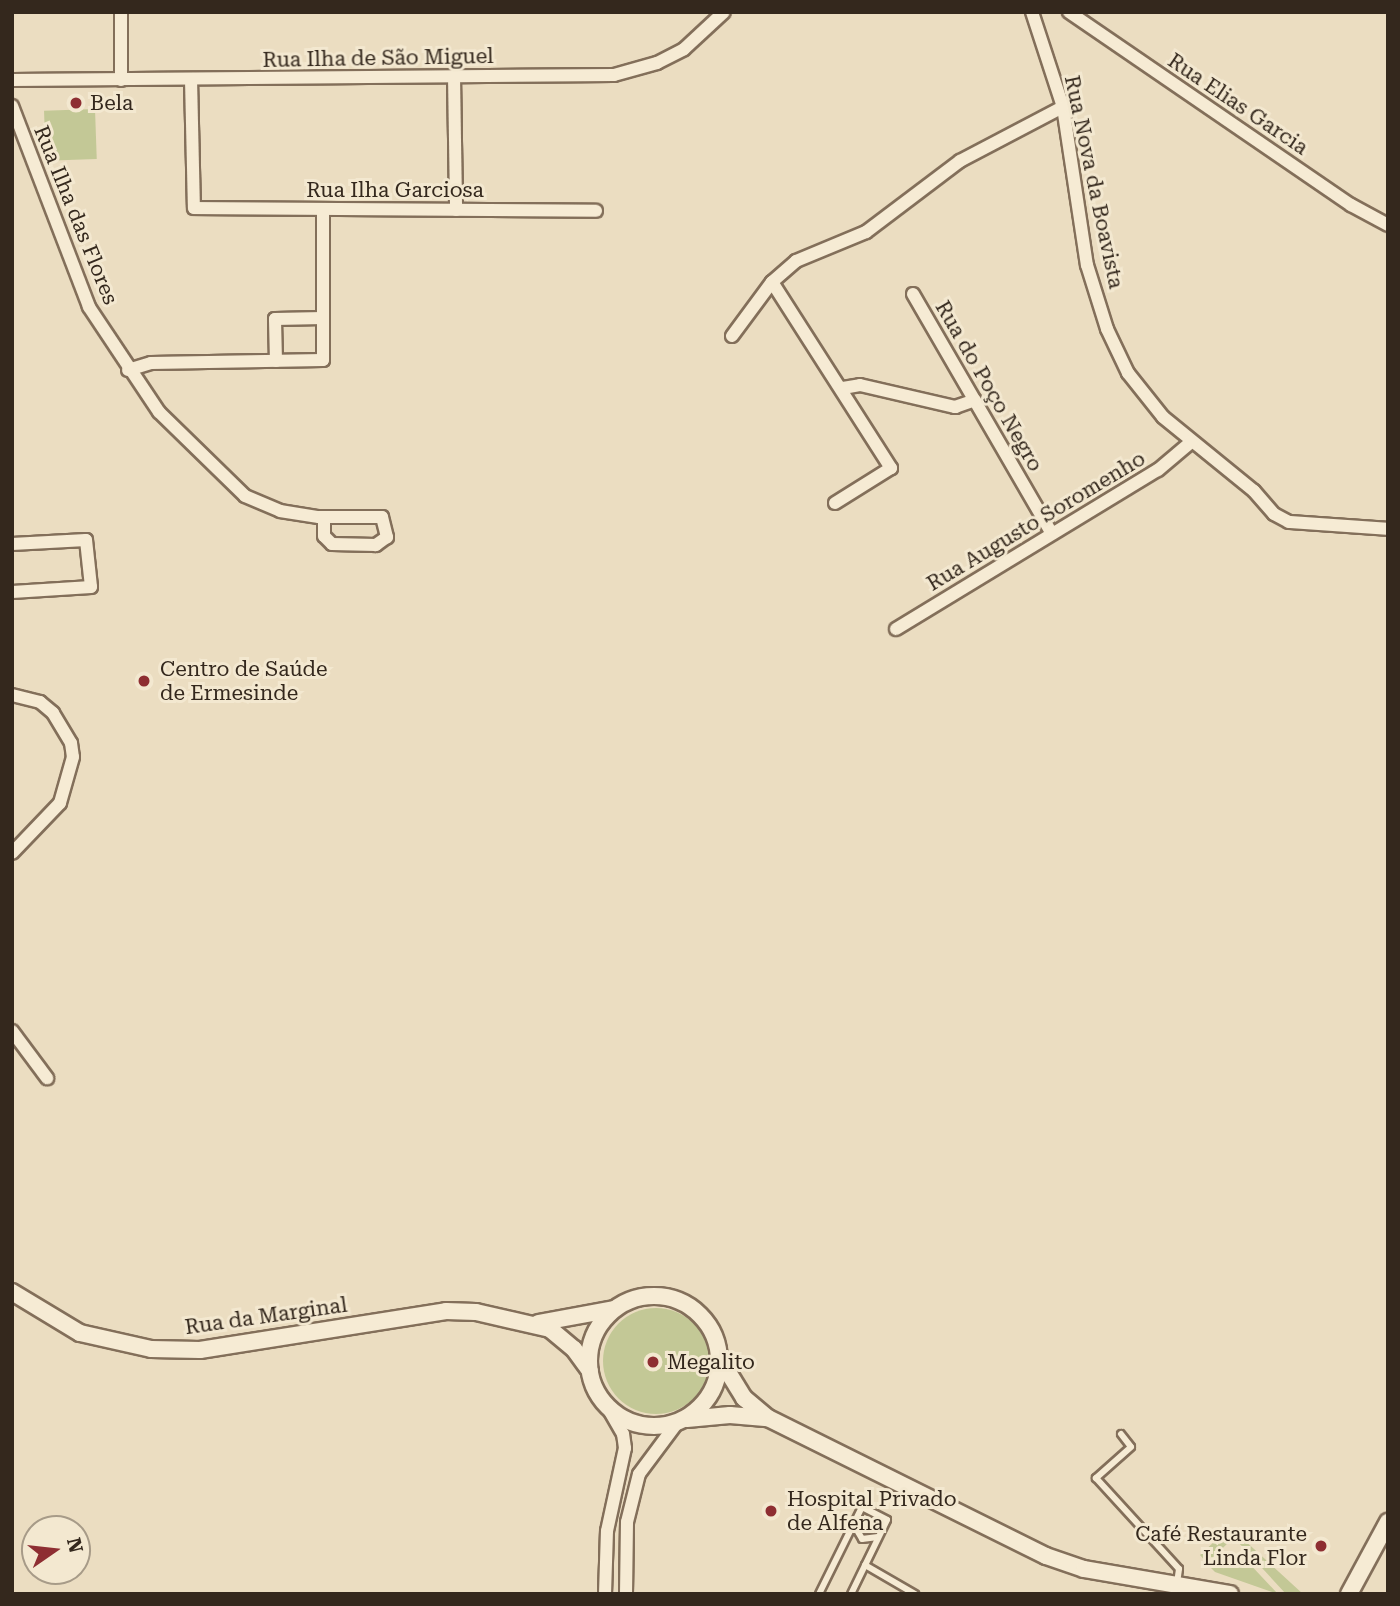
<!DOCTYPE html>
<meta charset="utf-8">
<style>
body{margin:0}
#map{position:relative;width:1400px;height:1606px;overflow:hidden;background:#ebddc1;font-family:"Roboto Serif",serif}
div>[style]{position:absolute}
.green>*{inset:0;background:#c3c896;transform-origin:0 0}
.round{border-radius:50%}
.roads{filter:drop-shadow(2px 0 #836f5a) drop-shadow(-2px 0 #836f5a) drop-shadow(0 2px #836f5a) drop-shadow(0 -2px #836f5a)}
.service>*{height:6px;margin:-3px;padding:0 3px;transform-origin:3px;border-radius:3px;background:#f6ebd4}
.minor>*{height:12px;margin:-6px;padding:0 6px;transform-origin:6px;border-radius:6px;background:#f6ebd4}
.tertiary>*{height:16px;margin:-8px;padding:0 8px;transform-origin:8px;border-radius:8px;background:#f6ebd4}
.tertiary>.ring{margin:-8px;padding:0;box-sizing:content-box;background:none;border:16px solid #f6ebd4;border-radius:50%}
.dots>*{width:19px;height:19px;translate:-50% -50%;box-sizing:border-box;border:4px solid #f3e8d0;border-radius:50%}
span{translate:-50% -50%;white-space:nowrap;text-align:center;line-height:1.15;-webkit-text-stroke:6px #f3e8d0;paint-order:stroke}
.street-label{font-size:21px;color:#34281d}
.poi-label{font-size:21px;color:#34281d}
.left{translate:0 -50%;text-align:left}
.right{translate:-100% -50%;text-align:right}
.frame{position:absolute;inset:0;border:14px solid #34281d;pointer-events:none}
.north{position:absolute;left:21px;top:1515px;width:70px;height:70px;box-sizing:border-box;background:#f3e8d0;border:2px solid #a79b88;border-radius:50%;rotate:76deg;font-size:19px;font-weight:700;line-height:28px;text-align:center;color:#34281d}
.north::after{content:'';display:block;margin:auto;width:24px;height:32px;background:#8e2e32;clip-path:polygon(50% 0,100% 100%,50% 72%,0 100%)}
</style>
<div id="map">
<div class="green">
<div style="left:95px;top:109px;width:50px;height:51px;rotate:88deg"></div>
<div class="round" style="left:603px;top:1308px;width:106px;height:106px"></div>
<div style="clip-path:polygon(1230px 1527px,1303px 1594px,1286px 1594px,1238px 1542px,1229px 1542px,1207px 1563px,1200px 1555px)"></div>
<div style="clip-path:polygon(1221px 1559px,1237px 1568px,1246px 1560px,1278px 1594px,1215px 1572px,1211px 1568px)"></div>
</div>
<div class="roads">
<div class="service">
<div style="left:1121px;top:1434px;width:16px;rotate:52deg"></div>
<div style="left:1131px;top:1447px;width:47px;rotate:138.5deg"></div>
<div style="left:1096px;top:1478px;width:123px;rotate:47.6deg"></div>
<div style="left:1179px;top:1569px;width:14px;rotate:98deg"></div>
<div style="left:854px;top:1525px;width:16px;rotate:60deg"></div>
<div style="left:862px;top:1539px;width:16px;rotate:-7deg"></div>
<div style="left:865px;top:1565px;width:58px;rotate:30.1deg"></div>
<div style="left:819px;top:1594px;width:97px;rotate:-63.7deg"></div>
<div style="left:862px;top:1507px;width:28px;rotate:27deg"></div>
<div style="left:887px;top:1520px;width:82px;rotate:115.9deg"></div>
</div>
<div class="minor">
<div style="left:121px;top:12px;width:68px;rotate:90deg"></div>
<div style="left:1032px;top:12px;width:100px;rotate:71.9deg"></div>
<div style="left:1063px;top:107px;width:160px;rotate:81.4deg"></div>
<div style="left:1087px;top:265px;width:67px;rotate:72.6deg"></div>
<div style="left:1107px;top:329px;width:49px;rotate:64.5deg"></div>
<div style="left:1128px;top:373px;width:56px;rotate:51.5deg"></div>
<div style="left:1163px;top:417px;width:117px;rotate:39.1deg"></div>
<div style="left:1254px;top:491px;width:30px;rotate:49deg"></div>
<div style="left:1274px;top:514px;width:17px;rotate:28deg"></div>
<div style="left:1289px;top:522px;width:99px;rotate:4deg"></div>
<div style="left:1069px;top:12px;width:342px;rotate:34.4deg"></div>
<div style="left:1351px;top:205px;width:42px;rotate:28.4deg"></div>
<div style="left:454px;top:76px;width:134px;rotate:89.1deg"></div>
<div style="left:191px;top:79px;width:129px;rotate:88.7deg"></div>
<div style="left:194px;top:208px;width:402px;rotate:0.4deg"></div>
<div style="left:12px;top:80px;width:602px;rotate:-0.48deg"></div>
<div style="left:614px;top:75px;width:45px;rotate:-15.6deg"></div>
<div style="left:657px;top:63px;width:30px;rotate:-27deg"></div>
<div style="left:684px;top:49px;width:54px;rotate:-42.8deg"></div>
<div style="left:12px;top:106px;width:215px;rotate:69deg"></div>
<div style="left:89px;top:307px;width:126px;rotate:56.3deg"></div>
<div style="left:159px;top:412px;width:120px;rotate:44.3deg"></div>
<div style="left:245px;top:496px;width:38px;rotate:23deg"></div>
<div style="left:280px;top:511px;width:39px;rotate:9deg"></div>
<div style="left:319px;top:517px;width:63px"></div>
<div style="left:382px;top:517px;width:21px;rotate:76deg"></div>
<div style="left:387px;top:537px;width:14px;rotate:144deg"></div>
<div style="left:376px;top:545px;width:44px;rotate:-178.7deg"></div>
<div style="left:332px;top:544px;width:11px;rotate:-135deg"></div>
<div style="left:324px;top:536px;width:19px;rotate:-90deg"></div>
<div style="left:772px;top:282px;width:221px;rotate:57.4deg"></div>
<div style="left:891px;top:468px;width:66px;rotate:148deg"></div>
<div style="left:913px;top:294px;width:277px;rotate:59.9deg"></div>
<div style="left:732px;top:336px;width:67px;rotate:-53.5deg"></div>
<div style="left:772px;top:282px;width:32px;rotate:-41deg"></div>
<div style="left:796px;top:261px;width:76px;rotate:-22.5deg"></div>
<div style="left:866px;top:232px;width:118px;rotate:-37.1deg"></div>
<div style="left:960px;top:161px;width:116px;rotate:-27.7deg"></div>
<div style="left:276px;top:361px;width:42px;rotate:-91.4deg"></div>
<div style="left:275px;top:319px;width:48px;rotate:-1.2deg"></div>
<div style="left:128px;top:370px;width:24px;rotate:-17deg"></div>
<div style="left:151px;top:363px;width:172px;rotate:-1deg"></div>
<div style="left:323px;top:360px;width:151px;rotate:-90deg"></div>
<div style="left:843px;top:388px;width:17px;rotate:-10deg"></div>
<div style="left:860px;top:385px;width:98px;rotate:13deg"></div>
<div style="left:955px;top:407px;width:21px;rotate:-19deg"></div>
<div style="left:12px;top:544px;width:74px;rotate:-3.1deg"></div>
<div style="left:86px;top:540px;width:47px;rotate:83.9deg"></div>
<div style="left:91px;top:587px;width:79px;rotate:176.4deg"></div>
<div style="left:896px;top:629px;width:306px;rotate:-31.3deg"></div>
<div style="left:1158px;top:470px;width:43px;rotate:-40.3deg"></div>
<div style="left:12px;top:695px;width:29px;rotate:14deg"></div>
<div style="left:40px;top:702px;width:17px;rotate:40deg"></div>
<div style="left:53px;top:713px;width:35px;rotate:59deg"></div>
<div style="left:71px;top:743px;width:14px;rotate:82deg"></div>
<div style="left:73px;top:757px;width:48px;rotate:105.8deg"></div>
<div style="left:60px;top:803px;width:69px;rotate:133.8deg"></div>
<div style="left:12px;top:1031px;width:59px;rotate:53.3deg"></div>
<div style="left:605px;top:1594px;width:63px;rotate:-88.2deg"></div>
<div style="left:607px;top:1531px;width:85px;rotate:-77.8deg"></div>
<div style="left:625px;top:1448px;width:14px;rotate:-98deg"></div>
<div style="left:623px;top:1434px;width:34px;rotate:-120deg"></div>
<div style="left:626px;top:1594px;width:72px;rotate:-89.2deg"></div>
<div style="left:627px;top:1522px;width:49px;rotate:-76deg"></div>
<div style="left:639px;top:1474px;width:64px;rotate:-53.3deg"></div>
</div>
<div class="tertiary">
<div style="left:12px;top:1292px;width:79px;rotate:31.1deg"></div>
<div style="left:80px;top:1333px;width:73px;rotate:12.7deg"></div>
<div style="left:151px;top:1349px;width:49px;rotate:1.2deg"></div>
<div style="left:200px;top:1350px;width:249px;rotate:-9deg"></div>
<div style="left:446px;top:1311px;width:30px;rotate:2deg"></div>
<div style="left:476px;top:1312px;width:76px;rotate:12.9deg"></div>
<div style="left:550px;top:1329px;width:31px;rotate:40deg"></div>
<div style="left:574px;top:1349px;width:27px;rotate:54deg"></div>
<div class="ring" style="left:589px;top:1296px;width:114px;height:114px"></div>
<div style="left:538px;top:1323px;width:77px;rotate:-10.4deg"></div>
<div style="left:720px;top:1359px;width:46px;rotate:58.4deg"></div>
<div style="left:744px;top:1398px;width:31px;rotate:40deg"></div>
<div style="left:768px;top:1418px;width:310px;rotate:26.4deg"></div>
<div style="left:1046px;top:1556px;width:40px;rotate:18.9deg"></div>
<div style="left:1084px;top:1569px;width:148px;rotate:9.7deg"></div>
<div style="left:687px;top:1419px;width:43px;rotate:-5.3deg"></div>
<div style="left:730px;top:1415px;width:38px;rotate:5deg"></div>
<div style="left:1349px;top:1594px;width:82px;rotate:-61.6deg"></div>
</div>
</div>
<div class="dots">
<div style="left:76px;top:103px;background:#8e2e32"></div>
<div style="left:144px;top:681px;background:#8e2e32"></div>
<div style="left:653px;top:1362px;background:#8e2e32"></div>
<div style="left:771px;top:1511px;background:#8e2e32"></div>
<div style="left:1321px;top:1546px;background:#8e2e32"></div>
</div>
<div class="street-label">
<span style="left:378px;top:58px;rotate:-1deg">Rua Ilha de São Miguel</span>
<span style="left:1238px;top:104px;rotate:34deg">Rua Elias Garcia</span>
<span style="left:1094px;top:182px;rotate:78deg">Rua Nova da Boavista</span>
<span style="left:395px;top:190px">Rua Ilha Garciosa</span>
<span style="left:76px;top:215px;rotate:68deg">Rua Ilha das Flores</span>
<span style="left:989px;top:386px;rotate:60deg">Rua do Poço Negro</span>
<span style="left:1036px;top:521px;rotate:-31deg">Rua Augusto Soromenho</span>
<span style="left:266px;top:1316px;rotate:-8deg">Rua da Marginal</span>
</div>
<div class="poi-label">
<span class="left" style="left:90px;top:103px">Bela</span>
<span class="left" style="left:160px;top:681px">Centro de Saúde<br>de Ermesinde</span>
<span class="left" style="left:667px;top:1362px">Megalito</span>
<span class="left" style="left:787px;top:1511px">Hospital Privado<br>de Alfena</span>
<span class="right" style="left:1307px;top:1546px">Café Restaurante<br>Linda Flor</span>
</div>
<div class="frame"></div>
<div class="north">N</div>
</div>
